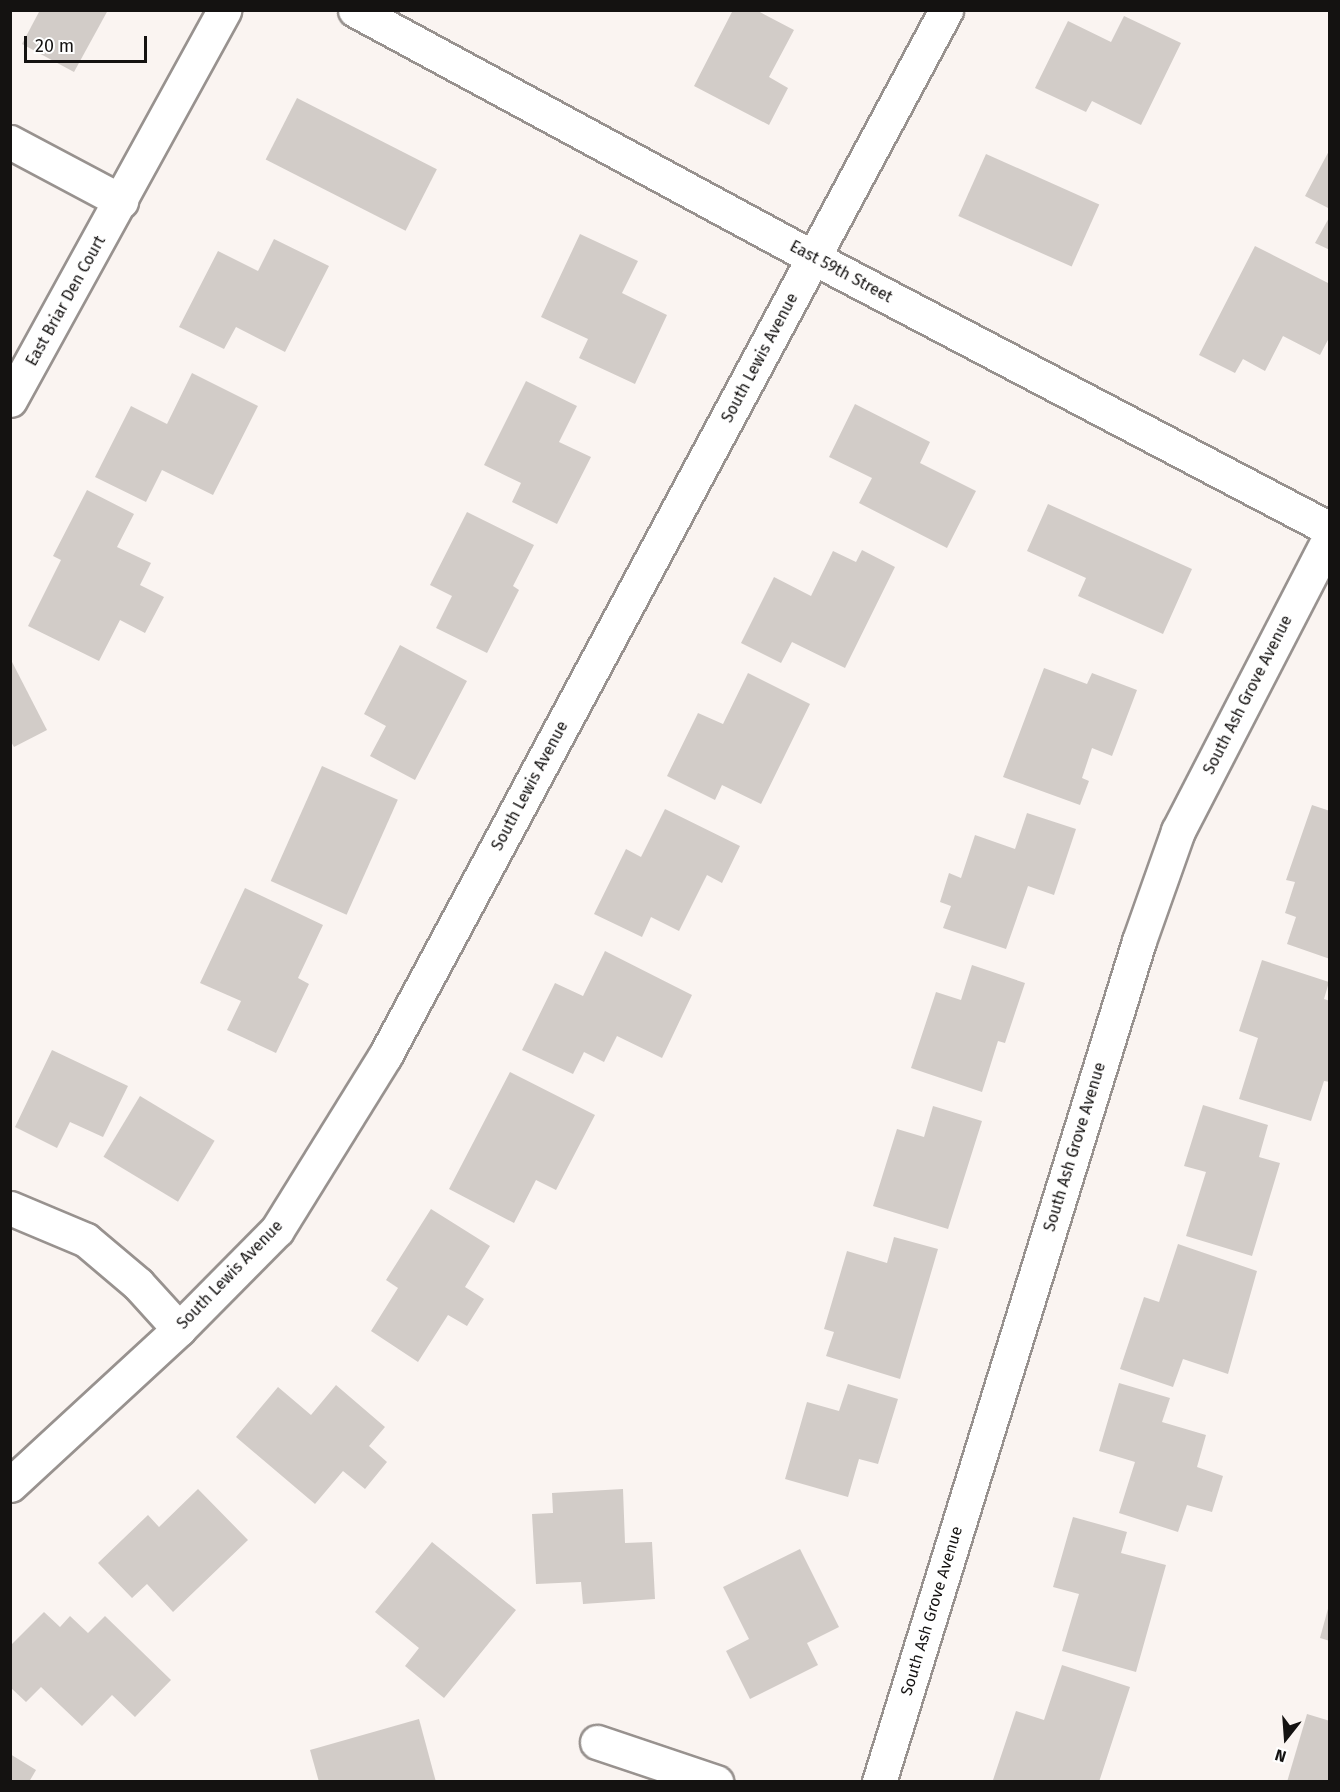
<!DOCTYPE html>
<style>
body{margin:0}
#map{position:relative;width:1340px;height:1792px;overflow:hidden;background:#faf4f1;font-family:"Fira Sans",sans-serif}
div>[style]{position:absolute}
.building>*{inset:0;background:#d2ccc8;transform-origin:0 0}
.roads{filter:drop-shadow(2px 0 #98928f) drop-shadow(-2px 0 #98928f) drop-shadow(0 2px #98928f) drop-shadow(0 -2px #98928f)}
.minor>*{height:33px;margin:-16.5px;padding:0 16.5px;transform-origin:16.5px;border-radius:16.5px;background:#fff}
span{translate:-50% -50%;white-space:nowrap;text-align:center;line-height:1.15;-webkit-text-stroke:5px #fff;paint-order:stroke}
.street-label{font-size:16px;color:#141211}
.frame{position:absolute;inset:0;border:12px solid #141211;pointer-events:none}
.north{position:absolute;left:1256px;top:1708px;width:60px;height:60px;-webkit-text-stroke:4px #fff;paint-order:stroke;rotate:197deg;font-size:16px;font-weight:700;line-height:24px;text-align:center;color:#141211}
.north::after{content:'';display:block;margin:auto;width:21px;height:27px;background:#141211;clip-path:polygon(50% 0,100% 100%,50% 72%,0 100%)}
.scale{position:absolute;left:24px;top:36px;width:123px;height:27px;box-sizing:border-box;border:3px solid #141211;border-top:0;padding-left:8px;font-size:18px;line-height:21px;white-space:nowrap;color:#141211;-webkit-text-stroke:4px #fff;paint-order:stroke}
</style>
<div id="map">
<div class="building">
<div style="clip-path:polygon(40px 10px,108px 10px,74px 72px,22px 44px)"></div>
<div style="clip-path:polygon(733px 10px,756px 10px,794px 30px,769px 77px,788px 88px,769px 125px,694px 86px)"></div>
<div style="clip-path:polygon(1124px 16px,1181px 43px,1141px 125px,1092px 101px,1086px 112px,1035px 88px,1068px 21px,1111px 42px)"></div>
<div style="left:297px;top:98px;width:157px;height:69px;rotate:27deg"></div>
<div style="clip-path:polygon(1330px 149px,1330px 209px,1305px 196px)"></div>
<div style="left:986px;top:154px;width:124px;height:68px;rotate:24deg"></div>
<div style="clip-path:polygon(1330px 216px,1330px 250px,1315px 243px)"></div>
<div style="clip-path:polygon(580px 234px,638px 261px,622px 293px,667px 315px,635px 384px,579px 358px,588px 339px,541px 317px)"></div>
<div style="clip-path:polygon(274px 239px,329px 266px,285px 352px,236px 327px,224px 349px,179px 327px,218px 251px,258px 271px)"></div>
<div style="clip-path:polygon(1255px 246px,1330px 284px,1330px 336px,1320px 355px,1283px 336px,1265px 371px,1243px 359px,1235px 373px,1199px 355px)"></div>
<div style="clip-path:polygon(192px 373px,258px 406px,213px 495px,162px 470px,146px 502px,95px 477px,131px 406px,167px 424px)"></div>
<div style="clip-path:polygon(526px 381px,577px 406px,559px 442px,591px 457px,557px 524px,512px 502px,521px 483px,484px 465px)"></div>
<div style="clip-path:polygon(855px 404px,930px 442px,920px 463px,976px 491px,947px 548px,859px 503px,872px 478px,829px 457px)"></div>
<div style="clip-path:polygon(87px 490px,134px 514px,117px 547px,151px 563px,140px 585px,164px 597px,145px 633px,120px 620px,99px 661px,28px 626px,61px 560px,53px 556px)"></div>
<div style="clip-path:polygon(1048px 504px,1192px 569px,1163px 634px,1078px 596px,1086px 578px,1027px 551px)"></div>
<div style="clip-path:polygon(467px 512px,534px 545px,513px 586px,519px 590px,487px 653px,436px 628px,452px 596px,430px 585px)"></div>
<div style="clip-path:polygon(862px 550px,895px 567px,845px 668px,792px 642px,781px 663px,741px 643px,774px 577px,811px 596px,833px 551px,856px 562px)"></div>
<div style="clip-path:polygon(400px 645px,467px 681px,415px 780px,370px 756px,386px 726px,364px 714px)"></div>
<div style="clip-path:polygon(10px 658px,47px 730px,14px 747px,10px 740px)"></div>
<div style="clip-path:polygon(1044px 668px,1087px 684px,1092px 673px,1137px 690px,1112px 756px,1092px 748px,1082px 778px,1089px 781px,1080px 805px,1003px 777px)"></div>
<div style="clip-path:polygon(748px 673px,810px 704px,761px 804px,722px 785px,715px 800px,667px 776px,698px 713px,723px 724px)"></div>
<div style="left:322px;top:766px;width:83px;height:126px;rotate:24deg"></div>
<div style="clip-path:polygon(1312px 805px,1330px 811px,1330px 959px,1287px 944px,1296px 917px,1285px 913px,1295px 882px,1286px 880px)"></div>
<div style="clip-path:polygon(665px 809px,740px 846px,722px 883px,707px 875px,679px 931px,651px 917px,642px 937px,594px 914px,626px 849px,641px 857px)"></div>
<div style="clip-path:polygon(1027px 813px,1076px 829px,1054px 895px,1028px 886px,1006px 949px,943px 928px,951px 906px,940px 902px,949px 873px,961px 878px,975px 835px,1015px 849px)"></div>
<div style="clip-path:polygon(245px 888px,323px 925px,298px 978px,309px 984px,276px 1053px,227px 1030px,241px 1001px,200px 983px)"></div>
<div style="clip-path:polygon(605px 951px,692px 995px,662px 1058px,617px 1036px,604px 1062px,584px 1052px,573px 1074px,522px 1050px,555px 983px,583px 996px)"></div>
<div style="clip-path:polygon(1262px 960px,1329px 982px,1324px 999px,1330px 1001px,1330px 1082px,1324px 1081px,1311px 1121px,1239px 1099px,1258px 1038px,1239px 1031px)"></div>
<div style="clip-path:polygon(972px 965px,1025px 983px,1005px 1043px,998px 1041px,982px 1092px,911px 1068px,936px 992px,961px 1000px)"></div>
<div style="clip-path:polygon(52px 1050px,128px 1086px,103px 1137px,70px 1122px,57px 1148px,15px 1127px)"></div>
<div style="clip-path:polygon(510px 1072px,595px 1115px,556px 1190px,536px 1180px,514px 1223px,449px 1189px)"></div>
<div style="left:140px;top:1096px;width:87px;height:71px;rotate:31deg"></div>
<div style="clip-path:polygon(1203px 1105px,1268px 1125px,1259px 1157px,1280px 1163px,1252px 1256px,1186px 1236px,1206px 1172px,1184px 1166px)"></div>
<div style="clip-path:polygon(933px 1106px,982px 1121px,948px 1229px,873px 1206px,897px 1129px,924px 1137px)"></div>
<div style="clip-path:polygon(431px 1209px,490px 1246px,465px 1287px,484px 1299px,467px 1326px,448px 1315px,418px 1362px,371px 1331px,398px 1288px,386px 1280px)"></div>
<div style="clip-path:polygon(894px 1237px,938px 1249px,900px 1379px,826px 1356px,834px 1332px,824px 1329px,847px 1251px,887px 1263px)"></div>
<div style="clip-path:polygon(1178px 1244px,1257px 1271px,1228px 1374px,1183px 1359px,1173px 1387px,1120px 1369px,1144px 1297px,1159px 1302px)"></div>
<div style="clip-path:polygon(1119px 1383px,1170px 1398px,1162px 1422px,1206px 1435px,1197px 1467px,1223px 1476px,1212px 1512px,1187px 1505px,1178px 1532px,1119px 1513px,1135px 1462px,1099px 1451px)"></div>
<div style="clip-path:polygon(848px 1384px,898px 1399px,878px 1464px,859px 1459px,848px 1497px,785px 1479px,807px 1402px,839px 1411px)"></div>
<div style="clip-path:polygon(336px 1385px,385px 1427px,369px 1446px,387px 1462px,365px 1489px,343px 1471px,315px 1504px,236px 1437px,278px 1387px,311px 1415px)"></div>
<div style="clip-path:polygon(198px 1489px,248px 1540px,173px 1612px,147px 1584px,132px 1598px,98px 1563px,148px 1515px,159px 1527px)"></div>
<div style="clip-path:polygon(623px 1489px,625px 1543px,652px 1542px,655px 1599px,583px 1604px,581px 1582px,536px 1584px,532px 1514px,553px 1513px,552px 1493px)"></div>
<div style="clip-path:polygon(1073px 1517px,1127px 1532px,1121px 1553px,1166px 1565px,1136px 1672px,1062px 1651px,1079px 1594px,1053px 1587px)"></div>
<div style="clip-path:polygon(432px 1542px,516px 1610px,444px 1698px,405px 1666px,419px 1648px,375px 1612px)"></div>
<div style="clip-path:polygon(800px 1549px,839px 1627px,807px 1643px,818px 1665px,750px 1699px,726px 1651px,749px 1639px,723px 1587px)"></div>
<div style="clip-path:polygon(1329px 1605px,1330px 1605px,1330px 1641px,1320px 1638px)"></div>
<div style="clip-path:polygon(44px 1612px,60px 1627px,70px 1616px,88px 1633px,105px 1616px,171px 1680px,135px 1717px,112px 1695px,82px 1726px,41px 1687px,26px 1702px,10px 1687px,10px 1646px)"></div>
<div style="clip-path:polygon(1062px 1665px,1130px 1687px,1099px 1782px,993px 1780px,1016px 1711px,1044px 1720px)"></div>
<div style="clip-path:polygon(1307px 1714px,1330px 1721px,1330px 1782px,1287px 1782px)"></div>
<div style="clip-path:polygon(419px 1719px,436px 1782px,319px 1782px,310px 1750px)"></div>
<div style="clip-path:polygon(10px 1754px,36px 1770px,29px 1782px,10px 1782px)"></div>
</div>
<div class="roads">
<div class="minor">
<div style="left:355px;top:10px;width:522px;rotate:28.38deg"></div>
<div style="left:814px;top:258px;width:583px;rotate:27.71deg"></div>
<div style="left:10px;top:142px;width:126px;rotate:28deg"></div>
<div style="left:10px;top:400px;width:445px;rotate:-61.2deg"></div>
<div style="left:10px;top:1208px;width:82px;rotate:22.8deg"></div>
<div style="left:86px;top:1240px;width:68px;rotate:40.2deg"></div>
<div style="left:138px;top:1284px;width:61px;rotate:47.7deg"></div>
<div style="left:10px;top:1485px;width:230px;rotate:-42.7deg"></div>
<div style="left:179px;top:1329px;width:139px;rotate:-45.3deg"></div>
<div style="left:277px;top:1230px;width:205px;rotate:-58.2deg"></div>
<div style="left:385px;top:1056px;width:1187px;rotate:-61.79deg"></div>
<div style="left:597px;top:1742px;width:126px;rotate:18.6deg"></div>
<div style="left:879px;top:1782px;width:880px;rotate:-72.82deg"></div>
<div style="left:1139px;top:941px;width:117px;rotate:-70.5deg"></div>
<div style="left:1178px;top:831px;width:332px;rotate:-62.7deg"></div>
</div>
</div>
<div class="street-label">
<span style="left:841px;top:272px;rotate:28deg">East 59th Street</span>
<span style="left:66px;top:301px;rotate:-61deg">East Briar Den Court</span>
<span style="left:760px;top:358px;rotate:-62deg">South Lewis Avenue</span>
<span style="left:1248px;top:695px;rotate:-63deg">South Ash Grove Avenue</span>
<span style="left:530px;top:786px;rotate:-62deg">South Lewis Avenue</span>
<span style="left:1075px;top:1147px;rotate:-73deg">South Ash Grove Avenue</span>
<span style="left:230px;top:1275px;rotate:-46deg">South Lewis Avenue</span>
<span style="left:932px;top:1611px;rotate:-73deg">South Ash Grove Avenue</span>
</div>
<div class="frame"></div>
<div class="north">N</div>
<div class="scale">20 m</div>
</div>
